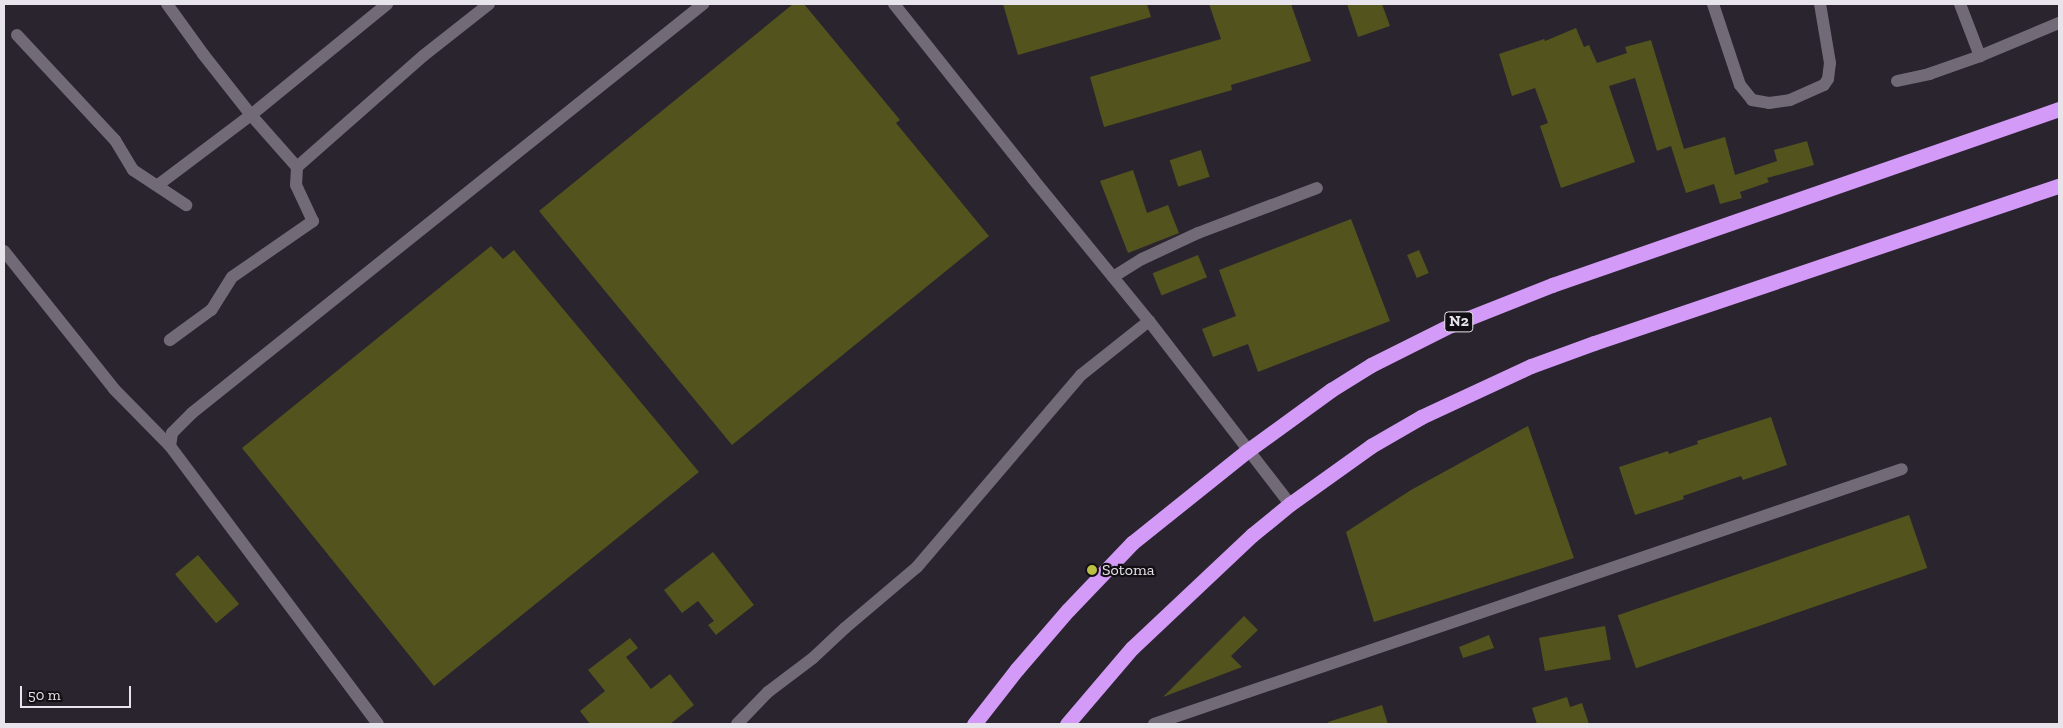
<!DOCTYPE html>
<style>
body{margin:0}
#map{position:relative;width:2063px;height:728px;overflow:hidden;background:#2a242e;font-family:"Zilla Slab",serif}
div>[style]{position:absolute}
.building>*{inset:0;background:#52531d;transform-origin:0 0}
.minor>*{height:12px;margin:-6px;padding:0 6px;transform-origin:6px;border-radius:6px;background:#726b77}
.highway>*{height:15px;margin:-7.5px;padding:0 7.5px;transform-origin:7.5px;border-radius:7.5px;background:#d39af8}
.dots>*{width:14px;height:14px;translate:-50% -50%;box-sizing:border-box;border:2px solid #110f13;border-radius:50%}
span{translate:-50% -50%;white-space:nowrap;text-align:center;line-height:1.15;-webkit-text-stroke:4.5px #110f13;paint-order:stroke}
.shield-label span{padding:1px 4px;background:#110f13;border:1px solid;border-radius:4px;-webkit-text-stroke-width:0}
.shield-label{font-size:15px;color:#e8e4eb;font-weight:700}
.poi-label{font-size:16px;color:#e8e4eb}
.left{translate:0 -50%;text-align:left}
.frame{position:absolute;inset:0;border:5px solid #e8e4eb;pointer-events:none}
.scale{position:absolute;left:20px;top:686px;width:111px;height:22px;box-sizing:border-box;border:2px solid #e8e4eb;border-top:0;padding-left:6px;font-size:15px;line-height:18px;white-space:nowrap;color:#e8e4eb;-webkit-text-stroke:4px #110f13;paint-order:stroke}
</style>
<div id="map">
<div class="building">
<div style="clip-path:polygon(793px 4px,804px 4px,900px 120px,896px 123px,989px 236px,732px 445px,539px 211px)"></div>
<div style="clip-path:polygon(1003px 4px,1147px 4px,1151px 17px,1018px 55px)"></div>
<div style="clip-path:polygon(1209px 4px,1291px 4px,1311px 61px,1231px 85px,1232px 90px,1104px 127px,1090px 77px,1221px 39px)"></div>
<div style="clip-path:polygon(1347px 4px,1382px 4px,1390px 26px,1358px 37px)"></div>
<div style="clip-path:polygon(1576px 28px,1584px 47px,1589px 45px,1597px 63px,1627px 53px,1625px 47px,1651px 40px,1684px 149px,1725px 137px,1735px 175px,1777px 161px,1774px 150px,1807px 141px,1814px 165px,1767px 178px,1769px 182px,1740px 192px,1742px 198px,1720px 204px,1714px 184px,1686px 193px,1671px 146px,1657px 151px,1635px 78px,1609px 86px,1635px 162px,1561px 188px,1540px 126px,1548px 123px,1535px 88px,1512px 96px,1499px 54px,1544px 39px,1545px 41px)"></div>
<div style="left:1201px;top:150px;width:28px;height:33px;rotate:72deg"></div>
<div style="clip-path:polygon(1133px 170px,1147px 213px,1168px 205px,1179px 233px,1128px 253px,1100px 181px)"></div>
<div style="clip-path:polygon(1351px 219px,1390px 321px,1258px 372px,1248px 344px,1213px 357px,1202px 329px,1236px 316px,1219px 270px)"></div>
<div style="clip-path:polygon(491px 246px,503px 259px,514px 250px,699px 472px,434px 686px,242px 448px)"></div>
<div style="left:1419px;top:250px;width:25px;height:13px;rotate:67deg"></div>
<div style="left:1198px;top:255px;width:24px;height:49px;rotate:68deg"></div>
<div style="clip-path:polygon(1771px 417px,1787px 465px,1743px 480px,1741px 476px,1683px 496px,1684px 499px,1635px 515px,1619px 467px,1668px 451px,1669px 454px,1680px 450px,1698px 444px,1697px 441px)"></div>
<div style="clip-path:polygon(1528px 426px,1574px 558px,1374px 622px,1346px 532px,1411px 490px)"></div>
<div style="left:1909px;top:515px;width:56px;height:308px;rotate:71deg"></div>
<div style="clip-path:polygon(713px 552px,754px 605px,716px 635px,708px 625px,714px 621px,698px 601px,682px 613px,664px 590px)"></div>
<div style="left:198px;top:555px;width:64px;height:30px;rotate:50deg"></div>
<div style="clip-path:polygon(1244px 616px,1258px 630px,1231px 656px,1242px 667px,1163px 697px)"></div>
<div style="left:1605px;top:626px;width:34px;height:67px;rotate:80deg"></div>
<div style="clip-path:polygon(1489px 635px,1494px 648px,1463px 658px,1459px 647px)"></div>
<div style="clip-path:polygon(630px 638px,638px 648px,626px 657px,651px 689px,670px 674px,694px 705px,670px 724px,590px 724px,580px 711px,605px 691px,588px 670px)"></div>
<div style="clip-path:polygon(1567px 697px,1570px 707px,1582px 703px,1589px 724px,1537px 724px,1532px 708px)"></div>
<div style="clip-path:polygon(1382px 705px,1388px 724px,1329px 724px,1328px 722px)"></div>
</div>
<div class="minor">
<div style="left:167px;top:4px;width:62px;rotate:54.2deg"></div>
<div style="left:203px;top:54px;width:78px;rotate:51.8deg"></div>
<div style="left:251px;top:115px;width:69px;rotate:48.5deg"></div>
<div style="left:297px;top:167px;width:18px;rotate:93deg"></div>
<div style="left:296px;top:185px;width:40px;rotate:65deg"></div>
<div style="left:313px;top:221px;width:98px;rotate:145.3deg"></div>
<div style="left:232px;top:277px;width:39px;rotate:122deg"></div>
<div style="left:211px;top:310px;width:51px;rotate:143.8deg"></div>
<div style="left:894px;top:4px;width:223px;rotate:51.5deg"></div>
<div style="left:1033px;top:179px;width:183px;rotate:50.8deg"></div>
<div style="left:1149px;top:321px;width:231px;rotate:52.4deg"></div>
<div style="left:1713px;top:4px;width:85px;rotate:71.6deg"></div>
<div style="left:1740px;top:85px;width:19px;rotate:51deg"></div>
<div style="left:1752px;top:100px;width:17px;rotate:10deg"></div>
<div style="left:1769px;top:103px;width:21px;rotate:-8deg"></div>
<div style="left:1790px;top:100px;width:37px;rotate:-24deg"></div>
<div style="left:1824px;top:85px;width:7px;rotate:-56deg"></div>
<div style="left:1828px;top:79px;width:16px;rotate:-83deg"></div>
<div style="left:1830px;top:63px;width:60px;rotate:-99.6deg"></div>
<div style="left:1960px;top:4px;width:56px;rotate:69deg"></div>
<div style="left:17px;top:35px;width:144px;rotate:47deg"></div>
<div style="left:115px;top:140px;width:35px;rotate:59deg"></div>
<div style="left:133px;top:170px;width:64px;rotate:33.4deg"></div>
<div style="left:1897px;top:81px;width:33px;rotate:-12deg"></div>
<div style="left:1929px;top:74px;width:54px;rotate:-19.4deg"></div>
<div style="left:1980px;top:56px;width:86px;rotate:-22.7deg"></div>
<div style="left:297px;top:167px;width:168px;rotate:-41.4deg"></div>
<div style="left:423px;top:56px;width:84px;rotate:-38.2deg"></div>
<div style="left:158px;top:185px;width:116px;rotate:-37deg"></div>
<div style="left:251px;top:115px;width:176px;rotate:-39.2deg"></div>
<div style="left:4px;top:251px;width:176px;rotate:51.4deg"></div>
<div style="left:114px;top:389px;width:80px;rotate:45.5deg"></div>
<div style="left:170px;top:446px;width:347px;rotate:53.2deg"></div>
<div style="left:1113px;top:277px;width:34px;rotate:-32deg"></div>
<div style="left:1142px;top:259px;width:62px;rotate:-24.9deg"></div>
<div style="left:1198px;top:233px;width:127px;rotate:-20.7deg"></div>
<div style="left:170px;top:446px;width:13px;rotate:-81deg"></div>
<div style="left:172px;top:433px;width:28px;rotate:-45deg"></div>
<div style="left:192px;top:413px;width:655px;rotate:-38.67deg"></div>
<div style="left:737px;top:724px;width:45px;rotate:-45.9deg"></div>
<div style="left:768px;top:692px;width:56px;rotate:-37.1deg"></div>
<div style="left:813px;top:658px;width:44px;rotate:-43.2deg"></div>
<div style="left:845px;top:628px;width:94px;rotate:-40.3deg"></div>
<div style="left:917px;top:567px;width:253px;rotate:-49.5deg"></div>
<div style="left:1081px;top:375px;width:87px;rotate:-38.5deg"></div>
<div style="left:1154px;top:724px;width:790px;rotate:-18.82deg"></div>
</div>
<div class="highway">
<div style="left:974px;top:724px;width:70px;rotate:-52deg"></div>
<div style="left:1017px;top:669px;width:78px;rotate:-49.2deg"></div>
<div style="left:1068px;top:610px;width:93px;rotate:-46.3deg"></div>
<div style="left:1132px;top:543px;width:147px;rotate:-38.7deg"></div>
<div style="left:1247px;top:451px;width:104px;rotate:-36deg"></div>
<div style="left:1331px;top:390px;width:47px;rotate:-32deg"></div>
<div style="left:1371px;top:365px;width:89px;rotate:-26.6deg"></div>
<div style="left:1451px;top:325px;width:109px;rotate:-21.6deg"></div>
<div style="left:1552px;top:285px;width:537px;rotate:-19.14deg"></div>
<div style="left:1067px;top:724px;width:100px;rotate:-49.5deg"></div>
<div style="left:1132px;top:648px;width:165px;rotate:-43.3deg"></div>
<div style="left:1252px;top:535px;width:49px;rotate:-39.2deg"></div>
<div style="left:1290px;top:504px;width:100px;rotate:-35.6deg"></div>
<div style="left:1371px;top:446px;width:58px;rotate:-30.1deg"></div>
<div style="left:1421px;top:417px;width:121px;rotate:-24.9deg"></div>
<div style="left:1531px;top:366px;width:67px;rotate:-20.1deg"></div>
<div style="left:1594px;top:343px;width:491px;rotate:-18.7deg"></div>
</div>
<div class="dots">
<div style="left:1092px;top:570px;background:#bdbf43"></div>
</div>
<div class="shield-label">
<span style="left:1459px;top:322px">N2</span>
</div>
<div class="poi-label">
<span class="left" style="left:1102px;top:570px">Sotoma</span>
</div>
<div class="frame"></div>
<div class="scale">50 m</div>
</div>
